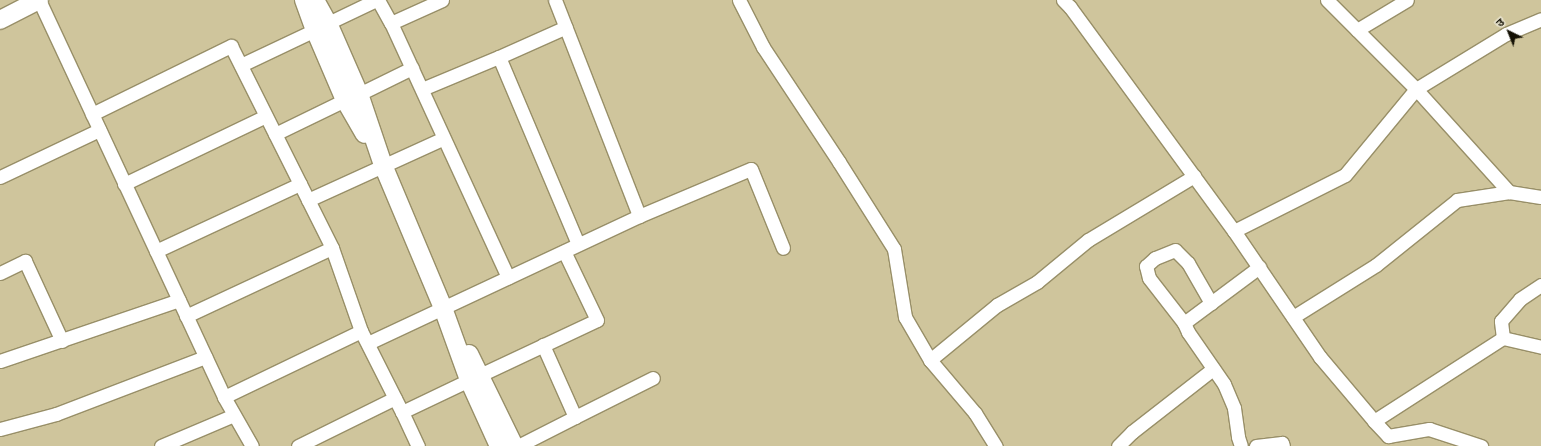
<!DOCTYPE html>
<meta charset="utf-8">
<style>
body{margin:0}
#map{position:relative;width:1541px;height:446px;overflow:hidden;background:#cfc59c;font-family:"Source Serif 4","Noto Sans Devanagari",serif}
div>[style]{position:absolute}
.roads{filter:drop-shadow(1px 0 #988f68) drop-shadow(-1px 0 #988f68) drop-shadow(0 1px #988f68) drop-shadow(0 -1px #988f68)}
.street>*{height:13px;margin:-6.5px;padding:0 6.5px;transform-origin:6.5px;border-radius:6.5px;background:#fff}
.secondary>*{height:18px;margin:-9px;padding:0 9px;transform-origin:9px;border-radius:9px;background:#fff}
span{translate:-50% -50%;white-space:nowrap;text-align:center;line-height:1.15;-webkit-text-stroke:4px #eae5d0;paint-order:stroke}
.north{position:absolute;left:1489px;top:12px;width:40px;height:40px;-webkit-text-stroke:3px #eae5d0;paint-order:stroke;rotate:317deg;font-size:11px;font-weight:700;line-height:16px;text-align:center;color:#131003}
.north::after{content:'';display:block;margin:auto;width:14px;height:18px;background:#131003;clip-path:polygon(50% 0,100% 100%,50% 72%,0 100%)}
</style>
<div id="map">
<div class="roads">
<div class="street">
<div style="left:39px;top:0;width:438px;rotate:65deg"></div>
<div style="left:224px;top:397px;width:152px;rotate:-25.7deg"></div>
<div style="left:361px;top:331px;width:91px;rotate:63.2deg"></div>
<div style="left:402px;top:412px;width:74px;rotate:-25.5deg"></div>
<div style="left:378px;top:0;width:26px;rotate:61deg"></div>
<div style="left:391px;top:23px;width:56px;rotate:-24.3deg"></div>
<div style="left:555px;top:0;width:232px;rotate:68.7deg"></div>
<div style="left:639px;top:216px;width:121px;rotate:-22.8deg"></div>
<div style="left:751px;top:169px;width:85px;rotate:67.9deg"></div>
<div style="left:739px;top:0;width:53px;rotate:62.9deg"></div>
<div style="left:763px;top:47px;width:138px;rotate:56.5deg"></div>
<div style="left:839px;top:162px;width:103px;rotate:57.7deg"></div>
<div style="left:894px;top:249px;width:69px;rotate:80.8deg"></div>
<div style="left:905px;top:317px;width:50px;rotate:59.8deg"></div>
<div style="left:930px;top:360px;width:70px;rotate:49.7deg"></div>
<div style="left:975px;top:413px;width:39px;rotate:58deg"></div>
<div style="left:1063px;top:0;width:10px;rotate:45deg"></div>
<div style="left:1070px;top:7px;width:278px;rotate:53.8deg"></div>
<div style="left:1234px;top:231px;width:124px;rotate:-26.8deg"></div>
<div style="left:1345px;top:175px;width:112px;rotate:-50.5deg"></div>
<div style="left:1416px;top:89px;width:139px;rotate:47.9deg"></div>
<div style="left:1509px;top:192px;width:32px;rotate:9deg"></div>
<div style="left:1327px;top:0;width:126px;rotate:45deg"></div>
<div style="left:1416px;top:89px;width:105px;rotate:-31.4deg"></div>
<div style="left:1506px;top:34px;width:38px;rotate:-23deg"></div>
<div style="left:328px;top:23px;width:53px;rotate:-25.6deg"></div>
<div style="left:391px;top:23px;width:280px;rotate:65.3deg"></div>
<div style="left:1357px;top:30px;width:58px;rotate:-31deg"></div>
<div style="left:499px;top:57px;width:73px;rotate:-24.1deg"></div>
<div style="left:241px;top:65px;width:82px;rotate:-25.3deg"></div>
<div style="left:422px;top:89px;width:83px;rotate:-22.6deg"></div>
<div style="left:499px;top:57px;width:203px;rotate:67.1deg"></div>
<div style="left:359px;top:94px;width:59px;rotate:-26.1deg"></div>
<div style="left:92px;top:114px;width:155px;rotate:-26.1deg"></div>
<div style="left:231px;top:46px;width:226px;rotate:63.4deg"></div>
<div style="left:332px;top:248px;width:88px;rotate:70.7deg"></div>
<div style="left:275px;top:134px;width:78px;rotate:-25.9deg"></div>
<div style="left:0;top:177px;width:110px;rotate:-25.4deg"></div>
<div style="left:124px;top:184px;width:157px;rotate:-25.6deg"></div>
<div style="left:308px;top:200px;width:149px;rotate:-24.5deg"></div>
<div style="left:1234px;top:231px;width:153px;rotate:55.7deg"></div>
<div style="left:1320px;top:357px;width:84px;rotate:49.8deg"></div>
<div style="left:1374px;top:421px;width:153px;rotate:-32.8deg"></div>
<div style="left:1503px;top:338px;width:39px;rotate:13deg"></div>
<div style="left:156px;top:251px;width:159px;rotate:-25deg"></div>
<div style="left:0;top:273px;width:28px;rotate:-26deg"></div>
<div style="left:25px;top:261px;width:88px;rotate:65.2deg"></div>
<div style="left:1211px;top:303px;width:46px;rotate:-119.9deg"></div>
<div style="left:1188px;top:263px;width:18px;rotate:-135deg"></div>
<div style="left:1175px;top:250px;width:22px;rotate:158deg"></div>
<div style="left:1155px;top:258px;width:12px;rotate:138deg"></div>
<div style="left:1146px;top:266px;width:12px;rotate:76deg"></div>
<div style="left:1149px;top:278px;width:57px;rotate:52.1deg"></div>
<div style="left:1184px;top:323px;width:10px;rotate:66deg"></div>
<div style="left:1188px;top:332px;width:63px;rotate:55.3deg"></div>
<div style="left:1224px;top:384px;width:26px;rotate:67deg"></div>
<div style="left:1234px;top:408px;width:29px;rotate:82deg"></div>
<div style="left:1238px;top:437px;width:9px;rotate:72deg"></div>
<div style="left:186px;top:316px;width:161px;rotate:-25deg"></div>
<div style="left:1293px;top:317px;width:98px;rotate:-32.1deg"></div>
<div style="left:1376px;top:265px;width:104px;rotate:-38.7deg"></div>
<div style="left:1457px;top:200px;width:53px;rotate:-8.7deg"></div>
<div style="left:1184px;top:323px;width:94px;rotate:-36.7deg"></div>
<div style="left:1503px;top:338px;width:17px;rotate:-97deg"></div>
<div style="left:1501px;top:321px;width:29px;rotate:-49deg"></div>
<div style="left:1520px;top:299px;width:25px;rotate:-34deg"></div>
<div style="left:368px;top:343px;width:299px;rotate:-25.1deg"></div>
<div style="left:930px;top:360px;width:87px;rotate:-39.4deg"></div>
<div style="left:997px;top:305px;width:46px;rotate:-29.9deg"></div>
<div style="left:1037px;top:282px;width:66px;rotate:-39.5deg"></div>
<div style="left:1088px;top:240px;width:124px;rotate:-31.1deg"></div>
<div style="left:0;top:361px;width:189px;rotate:-18.8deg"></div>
<div style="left:480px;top:375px;width:129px;rotate:-25.2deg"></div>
<div style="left:597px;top:320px;width:76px;rotate:-115.6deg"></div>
<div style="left:224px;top:397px;width:56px;rotate:60.3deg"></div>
<div style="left:402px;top:412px;width:38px;rotate:65deg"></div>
<div style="left:575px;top:417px;width:87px;rotate:-26.6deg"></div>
<div style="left:1374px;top:421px;width:21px;rotate:47deg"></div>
<div style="left:1388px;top:436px;width:42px;rotate:-9.7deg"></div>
<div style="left:1429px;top:429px;width:55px;rotate:18.1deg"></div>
<div style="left:0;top:429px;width:58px;rotate:-15deg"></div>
<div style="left:56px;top:414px;width:160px;rotate:-20.9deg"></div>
<div style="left:161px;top:446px;width:79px;rotate:-23deg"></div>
<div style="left:298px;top:446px;width:108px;rotate:-26.3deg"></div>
<div style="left:518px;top:446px;width:64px;rotate:-27deg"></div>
<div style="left:575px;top:417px;width:79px;rotate:-114deg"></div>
<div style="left:1118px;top:446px;width:20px;rotate:-45deg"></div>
<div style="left:1132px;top:432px;width:103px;rotate:-37.9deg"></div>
<div style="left:1256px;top:446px;width:26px;rotate:-7deg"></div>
<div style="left:1282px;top:443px;width:3px;rotate:72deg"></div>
</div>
<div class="secondary">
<div style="left:304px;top:0;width:32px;rotate:70deg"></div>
<div style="left:315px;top:30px;width:76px;rotate:66.8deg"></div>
<div style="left:345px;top:100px;width:39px;rotate:60deg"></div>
<div style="left:315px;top:0;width:26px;rotate:61deg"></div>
<div style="left:328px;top:23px;width:77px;rotate:66.4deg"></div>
<div style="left:359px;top:94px;width:75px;rotate:71.3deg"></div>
<div style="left:383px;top:165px;width:155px;rotate:67.2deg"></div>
<div style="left:443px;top:308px;width:77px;rotate:70.1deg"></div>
<div style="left:469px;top:380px;width:72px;rotate:65.6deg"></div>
<div style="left:0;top:20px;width:44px;rotate:-27.1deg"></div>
<div style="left:469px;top:354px;width:102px;rotate:63.9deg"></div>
</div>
</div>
<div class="north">उ</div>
</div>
